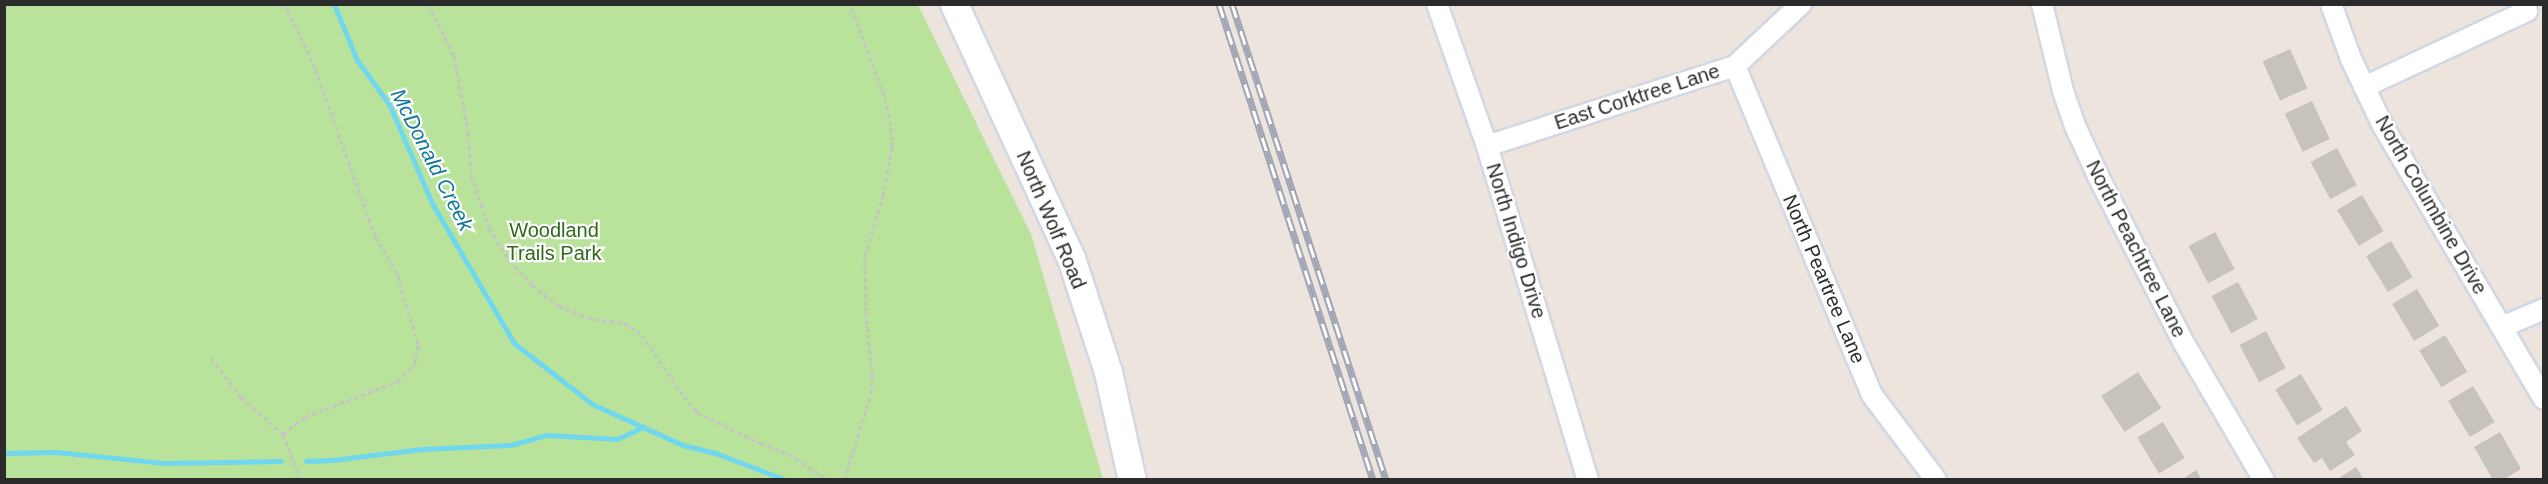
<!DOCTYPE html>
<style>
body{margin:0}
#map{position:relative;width:2548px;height:484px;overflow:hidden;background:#ede5dd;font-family:Arial,sans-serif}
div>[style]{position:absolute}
.green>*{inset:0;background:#b9e39a}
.stream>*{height:5px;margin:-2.5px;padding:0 2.5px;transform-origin:2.5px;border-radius:2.5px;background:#71d7ee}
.building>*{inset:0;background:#c8c2bd;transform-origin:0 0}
.path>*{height:3px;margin-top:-1.5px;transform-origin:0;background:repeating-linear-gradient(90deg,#c4c4c4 0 4.5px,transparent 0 7.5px)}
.roads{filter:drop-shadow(2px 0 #d2d7e4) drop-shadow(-2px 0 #d2d7e4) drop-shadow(0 2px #d2d7e4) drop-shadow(0 -2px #d2d7e4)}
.street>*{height:20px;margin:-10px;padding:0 10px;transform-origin:10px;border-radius:10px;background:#fff}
.secondary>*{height:27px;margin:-13.5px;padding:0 13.5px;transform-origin:13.5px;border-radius:13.5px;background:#fff}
.rail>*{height:7px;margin-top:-3.5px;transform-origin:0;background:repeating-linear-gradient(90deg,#fff 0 14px,#a0a5b5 0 28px);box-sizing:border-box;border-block:2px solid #a0a5b5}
span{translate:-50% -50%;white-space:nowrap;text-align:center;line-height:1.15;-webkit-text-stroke:4.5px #fff;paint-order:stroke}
.street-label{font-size:20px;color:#2b2b2b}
.park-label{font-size:20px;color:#31681b}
.water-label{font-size:21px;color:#0e779c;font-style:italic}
.frame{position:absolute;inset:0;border:6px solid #2b2b2b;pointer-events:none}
</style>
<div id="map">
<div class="green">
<div style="clip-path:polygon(4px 5px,918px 5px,1031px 234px,1103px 479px,5px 479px)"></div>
</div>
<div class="stream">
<div style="left:334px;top:4px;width:61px;rotate:67.7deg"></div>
<div style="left:357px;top:60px;width:54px;rotate:54deg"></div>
<div style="left:389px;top:104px;width:110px;rotate:66.5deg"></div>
<div style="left:433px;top:205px;width:160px;rotate:59.6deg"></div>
<div style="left:514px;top:343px;width:99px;rotate:38deg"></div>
<div style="left:592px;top:404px;width:100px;rotate:24.3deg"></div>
<div style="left:683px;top:445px;width:36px;rotate:14deg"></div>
<div style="left:718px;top:454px;width:73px;rotate:20.9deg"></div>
<div style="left:4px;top:453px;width:52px;rotate:-1.1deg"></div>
<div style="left:56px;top:452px;width:110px;rotate:5.8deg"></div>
<div style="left:165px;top:463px;width:116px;rotate:-1deg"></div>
<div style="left:306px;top:461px;width:26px;rotate:-2deg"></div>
<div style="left:332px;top:460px;width:91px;rotate:-7deg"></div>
<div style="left:422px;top:449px;width:89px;rotate:-2.6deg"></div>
<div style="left:511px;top:445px;width:37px;rotate:-16deg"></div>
<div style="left:547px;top:435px;width:70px;rotate:3.3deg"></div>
<div style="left:617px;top:439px;width:29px;rotate:-25deg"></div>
</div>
<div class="building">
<div style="left:2290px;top:49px;width:43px;height:30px;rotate:66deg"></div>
<div style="left:2312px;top:101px;width:42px;height:30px;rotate:65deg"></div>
<div style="left:2337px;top:148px;width:42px;height:30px;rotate:62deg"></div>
<div style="left:2362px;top:195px;width:42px;height:29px;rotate:59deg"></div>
<div style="left:2215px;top:232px;width:42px;height:30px;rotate:62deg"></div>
<div style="left:2391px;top:241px;width:42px;height:29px;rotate:59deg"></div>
<div style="left:2238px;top:282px;width:42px;height:30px;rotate:62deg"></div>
<div style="left:2417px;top:289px;width:43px;height:29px;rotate:59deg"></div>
<div style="left:2266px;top:331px;width:42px;height:30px;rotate:62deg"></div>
<div style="left:2445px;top:335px;width:43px;height:30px;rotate:59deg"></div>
<div style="left:2138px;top:372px;width:43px;height:44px;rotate:57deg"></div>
<div style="left:2301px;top:374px;width:42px;height:30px;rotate:59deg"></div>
<div style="left:2473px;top:386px;width:42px;height:29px;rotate:59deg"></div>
<div style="clip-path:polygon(2346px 406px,2362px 431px,2346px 442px,2355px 455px,2330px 471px,2322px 458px,2314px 463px,2297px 438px)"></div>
<div style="left:2163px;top:422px;width:42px;height:30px;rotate:59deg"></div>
<div style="clip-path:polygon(2500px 432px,2521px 469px,2503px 480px,2493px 480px,2474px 447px)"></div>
<div style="clip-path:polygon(2356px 467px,2364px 480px,2336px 480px)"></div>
<div style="clip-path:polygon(2196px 470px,2202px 480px,2181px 480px)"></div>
</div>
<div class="path">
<div style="left:280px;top:4px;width:9px;rotate:36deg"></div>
<div style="left:428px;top:4px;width:58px;rotate:63.4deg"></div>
<div style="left:454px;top:56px;width:76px;rotate:79.4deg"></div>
<div style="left:468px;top:131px;width:44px;rotate:86.1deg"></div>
<div style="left:471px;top:175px;width:56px;rotate:71.2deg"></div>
<div style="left:489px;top:228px;width:38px;rotate:58deg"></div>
<div style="left:509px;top:260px;width:34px;rotate:47deg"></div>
<div style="left:532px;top:285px;width:34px;rotate:38deg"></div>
<div style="left:559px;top:306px;width:31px;rotate:22deg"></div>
<div style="left:588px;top:318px;width:36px;rotate:8deg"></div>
<div style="left:624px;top:323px;width:22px;rotate:34deg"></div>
<div style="left:642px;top:335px;width:75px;rotate:55.9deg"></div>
<div style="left:684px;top:397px;width:20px;rotate:49deg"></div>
<div style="left:697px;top:412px;width:70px;rotate:26.2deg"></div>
<div style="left:760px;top:443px;width:31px;rotate:21deg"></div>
<div style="left:789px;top:454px;width:48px;rotate:33deg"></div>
<div style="left:211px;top:358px;width:49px;rotate:52.4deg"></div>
<div style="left:241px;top:397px;width:56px;rotate:41.4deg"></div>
<div style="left:283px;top:434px;width:49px;rotate:69.7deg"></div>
<div style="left:283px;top:434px;width:28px;rotate:-38deg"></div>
<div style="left:305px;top:417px;width:100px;rotate:-21.2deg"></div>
<div style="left:398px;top:381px;width:24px;rotate:-45deg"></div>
<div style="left:415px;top:364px;width:20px;rotate:-81deg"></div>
<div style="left:418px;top:344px;width:74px;rotate:-106.5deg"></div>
<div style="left:397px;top:273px;width:43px;rotate:-120.7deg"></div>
<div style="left:375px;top:236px;width:178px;rotate:-109.7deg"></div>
<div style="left:315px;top:68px;width:65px;rotate:-115.4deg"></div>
<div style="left:287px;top:9px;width:5px;rotate:-68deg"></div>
<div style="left:844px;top:480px;width:90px;rotate:-72.6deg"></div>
<div style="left:871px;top:394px;width:18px;rotate:-87deg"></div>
<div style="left:872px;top:376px;width:64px;rotate:-95.4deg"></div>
<div style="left:866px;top:312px;width:56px;rotate:-91deg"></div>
<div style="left:865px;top:256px;width:63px;rotate:-73.3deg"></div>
<div style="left:883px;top:196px;width:50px;rotate:-79.6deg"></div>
<div style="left:892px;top:147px;width:22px;rotate:-93deg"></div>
<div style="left:891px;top:125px;width:30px;rotate:-104deg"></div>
<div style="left:884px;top:96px;width:98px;rotate:-110.3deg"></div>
</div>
<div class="roads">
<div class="street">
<div style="left:1437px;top:4px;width:151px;rotate:70.6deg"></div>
<div style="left:1487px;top:146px;width:349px;rotate:73.2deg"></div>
<div style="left:2042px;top:4px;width:89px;rotate:76.4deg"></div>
<div style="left:2063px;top:91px;width:39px;rotate:71deg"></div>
<div style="left:2076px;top:128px;width:55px;rotate:65.3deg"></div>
<div style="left:2099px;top:178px;width:188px;rotate:62.8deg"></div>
<div style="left:2185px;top:345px;width:156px;rotate:59.7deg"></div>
<div style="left:2331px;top:4px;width:59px;rotate:70deg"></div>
<div style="left:2351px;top:59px;width:74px;rotate:64.5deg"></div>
<div style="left:2383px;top:126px;width:317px;rotate:59.5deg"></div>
<div style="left:1735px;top:66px;width:356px;rotate:67.4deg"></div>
<div style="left:1872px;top:395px;width:106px;rotate:53deg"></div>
<div style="left:2364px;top:87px;width:180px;rotate:-25deg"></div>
<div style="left:1487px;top:146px;width:261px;rotate:-17.9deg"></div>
<div style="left:1735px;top:66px;width:91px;rotate:-43.2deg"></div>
<div style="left:2502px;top:327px;width:46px;rotate:-23.2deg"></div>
</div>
<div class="secondary">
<div style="left:954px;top:4px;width:280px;rotate:65.3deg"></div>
<div style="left:1071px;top:258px;width:120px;rotate:72deg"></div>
<div style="left:1108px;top:372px;width:111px;rotate:77.5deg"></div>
</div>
</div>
<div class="rail">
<div style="left:1219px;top:4px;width:500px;rotate:72.07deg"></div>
<div style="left:1232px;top:4px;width:500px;rotate:72.07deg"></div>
</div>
<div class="street-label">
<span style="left:1637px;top:97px;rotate:-18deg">East Corktree Lane</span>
<span style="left:2431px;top:205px;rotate:60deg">North Columbine Drive</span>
<span style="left:1051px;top:220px;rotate:67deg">North Wolf Road</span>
<span style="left:1516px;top:241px;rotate:73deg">North Indigo Drive</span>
<span style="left:2136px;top:249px;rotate:63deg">North Peachtree Lane</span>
<span style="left:1824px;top:279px;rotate:67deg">North Peartree Lane</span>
</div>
<div class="park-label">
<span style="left:554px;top:242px">Woodland<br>Trails Park</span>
</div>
<div class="water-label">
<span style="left:432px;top:160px;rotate:63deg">McDonald Creek</span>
</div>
<div class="frame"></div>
</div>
